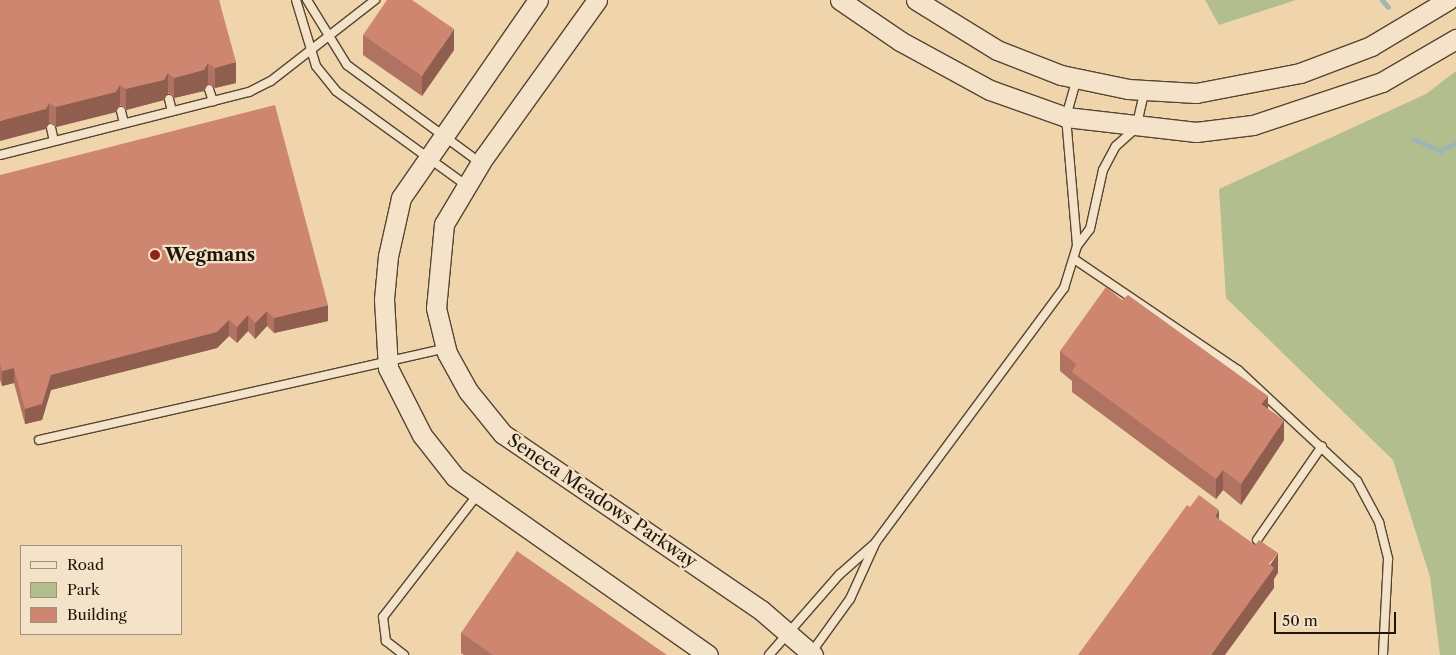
<!DOCTYPE html>
<style>
body{margin:0}
#map{position:relative;width:1456px;height:655px;overflow:hidden;background:#f0d4ac;font-family:"Libre Caslon Text",serif}
div>[style]{position:absolute}
.green>*{inset:0;background:#b3be8e}
.stream>*{height:5px;margin:-2.5px;padding:0 2.5px;transform-origin:2.5px;border-radius:2.5px;background:#9db7b2}
.roads{filter:drop-shadow(1px 0 #534632) drop-shadow(-1px 0 #534632) drop-shadow(0 1px #534632) drop-shadow(0 -1px #534632)}
.service>*{height:8px;margin:-4px;padding:0 4px;transform-origin:4px;border-radius:4px;background:#f5e3c9}
.tertiary>*{height:19px;margin:-9.5px;padding:0 9.5px;transform-origin:9.5px;border-radius:9.5px;background:#f5e3c9}
.wall>*{inset:0;background:#b17361}
.shaded-wall>*{inset:0;background:#905e4f}
.building>*{inset:0;background:#ce8671}
.dots>*{width:14px;height:14px;translate:-50% -50%;box-sizing:border-box;border:2px solid #f5e3c9;border-radius:50%}
span{translate:-50% -50%;white-space:nowrap;text-align:center;line-height:1.15;-webkit-text-stroke:4.5px #f5e3c9;paint-order:stroke}
.poi-label{font-size:18px;color:#1f1609;font-weight:700}
.left{translate:0 -50%;text-align:left}
.street-label{font-size:18px;color:#1f1609}
.legend{position:absolute;left:20px;top:545px;width:162px;height:90px;box-sizing:border-box;background:#f5e3c9;border:1px solid #9f917c;margin:0;padding:6px 9px;list-style:none;font-size:15px;color:#1f1609}
.legend li{display:flex;align-items:center;gap:10px;height:25px}
.legend b{width:25px;border:1px solid #9f917c}
.scale{position:absolute;left:1274px;top:612px;width:122px;height:22px;box-sizing:border-box;border:2px solid #1f1609;border-top:0;padding-left:6px;font-size:15px;line-height:18px;white-space:nowrap;color:#1f1609;-webkit-text-stroke:4px #f5e3c9;paint-order:stroke}
</style>
<div id="map">
<div class="green">
<div style="clip-path:polygon(1205px 0,1296px 0,1219px 25px)"></div>
<div style="clip-path:polygon(1456px 71px,1456px 655px,1440px 655px,1430px 577px,1393px 460px,1226px 298px,1219px 189px,1426px 94px)"></div>
</div>
<div class="stream">
<div style="left:1382px;top:0;width:9px;rotate:49deg"></div>
<div style="left:1414px;top:139px;width:29px;rotate:25deg"></div>
<div style="left:1440px;top:151px;width:18px;rotate:-27deg"></div>
</div>
<div class="roads">
<div class="service">
<div style="left:296px;top:0;width:69px;rotate:73.1deg"></div>
<div style="left:316px;top:66px;width:32px;rotate:51deg"></div>
<div style="left:336px;top:91px;width:162px;rotate:35.9deg"></div>
<div style="left:307px;top:0;width:76px;rotate:58.4deg"></div>
<div style="left:347px;top:65px;width:164px;rotate:36.3deg"></div>
<div style="left:1077px;top:78px;width:41px;rotate:105.8deg"></div>
<div style="left:1066px;top:117px;width:129px;rotate:85.1deg"></div>
<div style="left:1077px;top:246px;width:21px;rotate:-53deg"></div>
<div style="left:1090px;top:229px;width:60px;rotate:-77.6deg"></div>
<div style="left:1103px;top:170px;width:27px;rotate:-62deg"></div>
<div style="left:1116px;top:146px;width:27px;rotate:-42deg"></div>
<div style="left:1136px;top:128px;width:39px;rotate:-77deg"></div>
<div style="left:209px;top:89px;width:13px;rotate:72deg"></div>
<div style="left:169px;top:99px;width:12px;rotate:76deg"></div>
<div style="left:121px;top:111px;width:12px;rotate:76deg"></div>
<div style="left:51px;top:128px;width:13px;rotate:77deg"></div>
<div style="left:0;top:155px;width:257px;rotate:-14.2deg"></div>
<div style="left:249px;top:92px;width:25px;rotate:-27deg"></div>
<div style="left:271px;top:81px;width:132px;rotate:-37.9deg"></div>
<div style="left:1074px;top:259px;width:198px;rotate:34.1deg"></div>
<div style="left:1238px;top:370px;width:163px;rotate:43deg"></div>
<div style="left:1357px;top:481px;width:47px;rotate:61.8deg"></div>
<div style="left:1379px;top:522px;width:38px;rotate:76deg"></div>
<div style="left:1388px;top:559px;width:96px;rotate:93deg"></div>
<div style="left:39px;top:440px;width:417px;rotate:-12.7deg"></div>
<div style="left:1257px;top:540px;width:114px;rotate:-55.3deg"></div>
<div style="left:811px;top:653px;width:67px;rotate:-54.2deg"></div>
<div style="left:850px;top:599px;width:63px;rotate:-65.5deg"></div>
<div style="left:876px;top:542px;width:316px;rotate:-53.5deg"></div>
<div style="left:1064px;top:288px;width:44px;rotate:-72.8deg"></div>
<div style="left:404px;top:655px;width:23px;rotate:-142deg"></div>
<div style="left:386px;top:641px;width:24px;rotate:-97deg"></div>
<div style="left:383px;top:617px;width:155px;rotate:-52.3deg"></div>
<div style="left:769px;top:655px;width:108px;rotate:-48.8deg"></div>
<div style="left:840px;top:574px;width:44px;rotate:-41.3deg"></div>
</div>
<div class="tertiary">
<div style="left:538px;top:0;width:241px;rotate:124.7deg"></div>
<div style="left:401px;top:198px;width:59px;rotate:102.6deg"></div>
<div style="left:388px;top:256px;width:43px;rotate:95.3deg"></div>
<div style="left:384px;top:299px;width:69px;rotate:86.7deg"></div>
<div style="left:388px;top:368px;width:75px;rotate:63.1deg"></div>
<div style="left:422px;top:435px;width:53px;rotate:51.8deg"></div>
<div style="left:455px;top:477px;width:309px;rotate:35.1deg"></div>
<div style="left:597px;top:0;width:193px;rotate:125.7deg"></div>
<div style="left:484px;top:157px;width:78px;rotate:120.8deg"></div>
<div style="left:444px;top:224px;width:84px;rotate:95.4deg"></div>
<div style="left:436px;top:308px;width:46px;rotate:76.3deg"></div>
<div style="left:447px;top:353px;width:43px;rotate:61.1deg"></div>
<div style="left:468px;top:391px;width:55px;rotate:50.9deg"></div>
<div style="left:503px;top:434px;width:312px;rotate:34.3deg"></div>
<div style="left:761px;top:610px;width:69px;rotate:40.9deg"></div>
<div style="left:840px;top:0;width:73px;rotate:34.3deg"></div>
<div style="left:900px;top:41px;width:102px;rotate:28.6deg"></div>
<div style="left:990px;top:90px;width:81px;rotate:19.6deg"></div>
<div style="left:1066px;top:117px;width:131px;rotate:6.6deg"></div>
<div style="left:1196px;top:132px;width:57px;rotate:-7deg"></div>
<div style="left:1253px;top:125px;width:136px;rotate:-18.4deg"></div>
<div style="left:1382px;top:82px;width:86px;rotate:-30.2deg"></div>
<div style="left:916px;top:0;width:95px;rotate:31.7deg"></div>
<div style="left:997px;top:50px;width:69px;rotate:21.3deg"></div>
<div style="left:1061px;top:75px;width:68px;rotate:11.8deg"></div>
<div style="left:1128px;top:89px;width:68px;rotate:3.4deg"></div>
<div style="left:1196px;top:93px;width:106px;rotate:-10.9deg"></div>
<div style="left:1300px;top:73px;width:76px;rotate:-20.8deg"></div>
<div style="left:1371px;top:46px;width:90px;rotate:-30.9deg"></div>
</div>
</div>
<div class="wall">
<div style="clip-path:polygon(0 0,219px 0,236px 83px,215px 88px,208px 84px,204px 91px,174px 98px,168px 93px,164px 100px,126px 110px,120px 105px,116px 112px,56px 127px,49px 123px,46px 129px)"></div>
<div style="clip-path:polygon(363px 35px,454px 50px,422px 96px,363px 55px)"></div>
<div style="clip-path:polygon(0 175px,328px 321px,274px 333px,267px 326px,255px 339px,248px 331px,237px 343px,229px 336px,217px 348px,51px 390px,42px 420px,25px 424px,14px 383px,2px 386px,0 380px)"></div>
<div style="clip-path:polygon(1122px 300px,1268px 409px,1284px 440px,1241px 505px,1223px 490px,1216px 499px,1072px 392px,1072px 381px,1060px 371px,1060px 351px)"></div>
<div style="clip-path:polygon(461px 633px,667px 655px,464px 655px,461px 653px)"></div>
</div>
<div class="shaded-wall">
<div style="clip-path:polygon(454px 29px,454px 50px,422px 96px,422px 76px)"></div>
<div style="clip-path:polygon(236px 62px,236px 83px,215px 88px,215px 68px)"></div>
<div style="clip-path:polygon(208px 63px,208px 84px,204px 91px,174px 98px,174px 78px)"></div>
<div style="clip-path:polygon(168px 73px,168px 93px,164px 100px,126px 110px,126px 89px)"></div>
<div style="clip-path:polygon(120px 85px,120px 105px,116px 112px,56px 127px,56px 107px)"></div>
<div style="clip-path:polygon(49px 103px,49px 123px,46px 129px,0 141px,0 121px)"></div>
<div style="clip-path:polygon(328px 305px,328px 321px,274px 333px,274px 318px)"></div>
<div style="clip-path:polygon(267px 311px,267px 326px,255px 339px,255px 323px)"></div>
<div style="clip-path:polygon(248px 315px,248px 331px,237px 343px,237px 327px)"></div>
<div style="clip-path:polygon(229px 320px,229px 336px,217px 348px,51px 390px,42px 420px,25px 424px,25px 409px,51px 375px)"></div>
<div style="clip-path:polygon(14px 368px,14px 383px,2px 386px,2px 371px)"></div>
<div style="clip-path:polygon(1268px 396px,1268px 416px,1261px 404px)"></div>
<div style="clip-path:polygon(1284px 420px,1284px 440px,1241px 505px,1241px 484px)"></div>
<div style="clip-path:polygon(1223px 470px,1223px 490px,1216px 499px,1216px 479px)"></div>
<div style="clip-path:polygon(1219px 510px,1219px 530px,1215px 516px)"></div>
<div style="clip-path:polygon(1278px 553px,1278px 573px,1274px 579px,1274px 588px,1225px 655px,1211px 655px)"></div>
</div>
<div class="building">
<div style="clip-path:polygon(0 0,219px 0,236px 62px,215px 68px,208px 63px,204px 70px,174px 78px,168px 73px,164px 80px,126px 89px,120px 85px,116px 92px,56px 107px,49px 103px,46px 109px,0 121px)"></div>
<div style="clip-path:polygon(387px 0,412px 0,454px 29px,422px 76px,363px 35px)"></div>
<div style="clip-path:polygon(275px 105px,328px 305px,274px 318px,267px 311px,255px 323px,248px 315px,237px 327px,229px 320px,217px 332px,51px 375px,42px 404px,25px 409px,14px 368px,2px 371px,0 364px,0 175px)"></div>
<div style="clip-path:polygon(1106px 287px,1122px 300px,1128px 295px,1268px 396px,1261px 404px,1284px 420px,1241px 484px,1223px 470px,1216px 479px,1072px 372px,1076px 364px,1060px 351px)"></div>
<div style="clip-path:polygon(1199px 495px,1219px 510px,1215px 516px,1255px 545px,1259px 540px,1278px 553px,1269px 564px,1274px 568px,1211px 655px,1078px 655px,1187px 505px,1190px 507px)"></div>
<div style="clip-path:polygon(517px 551px,667px 655px,493px 655px,461px 633px)"></div>
</div>
<div class="dots">
<div style="left:155px;top:255px;background:#8f2418"></div>
</div>
<div class="poi-label">
<span class="left" style="left:165px;top:255px">Wegmans</span>
</div>
<div class="street-label">
<span style="left:602px;top:501px;rotate:34deg">Seneca Meadows Parkway</span>
</div>
<ul class="legend">
<li><b style="height:6px;background:#f5e3c9"></b>Road</li>
<li><b style="height:14px;background:#b3be8e"></b>Park</li>
<li><b style="height:14px;background:#ce8671"></b>Building</li>
</ul>
<div class="scale">50 m</div>
</div>
